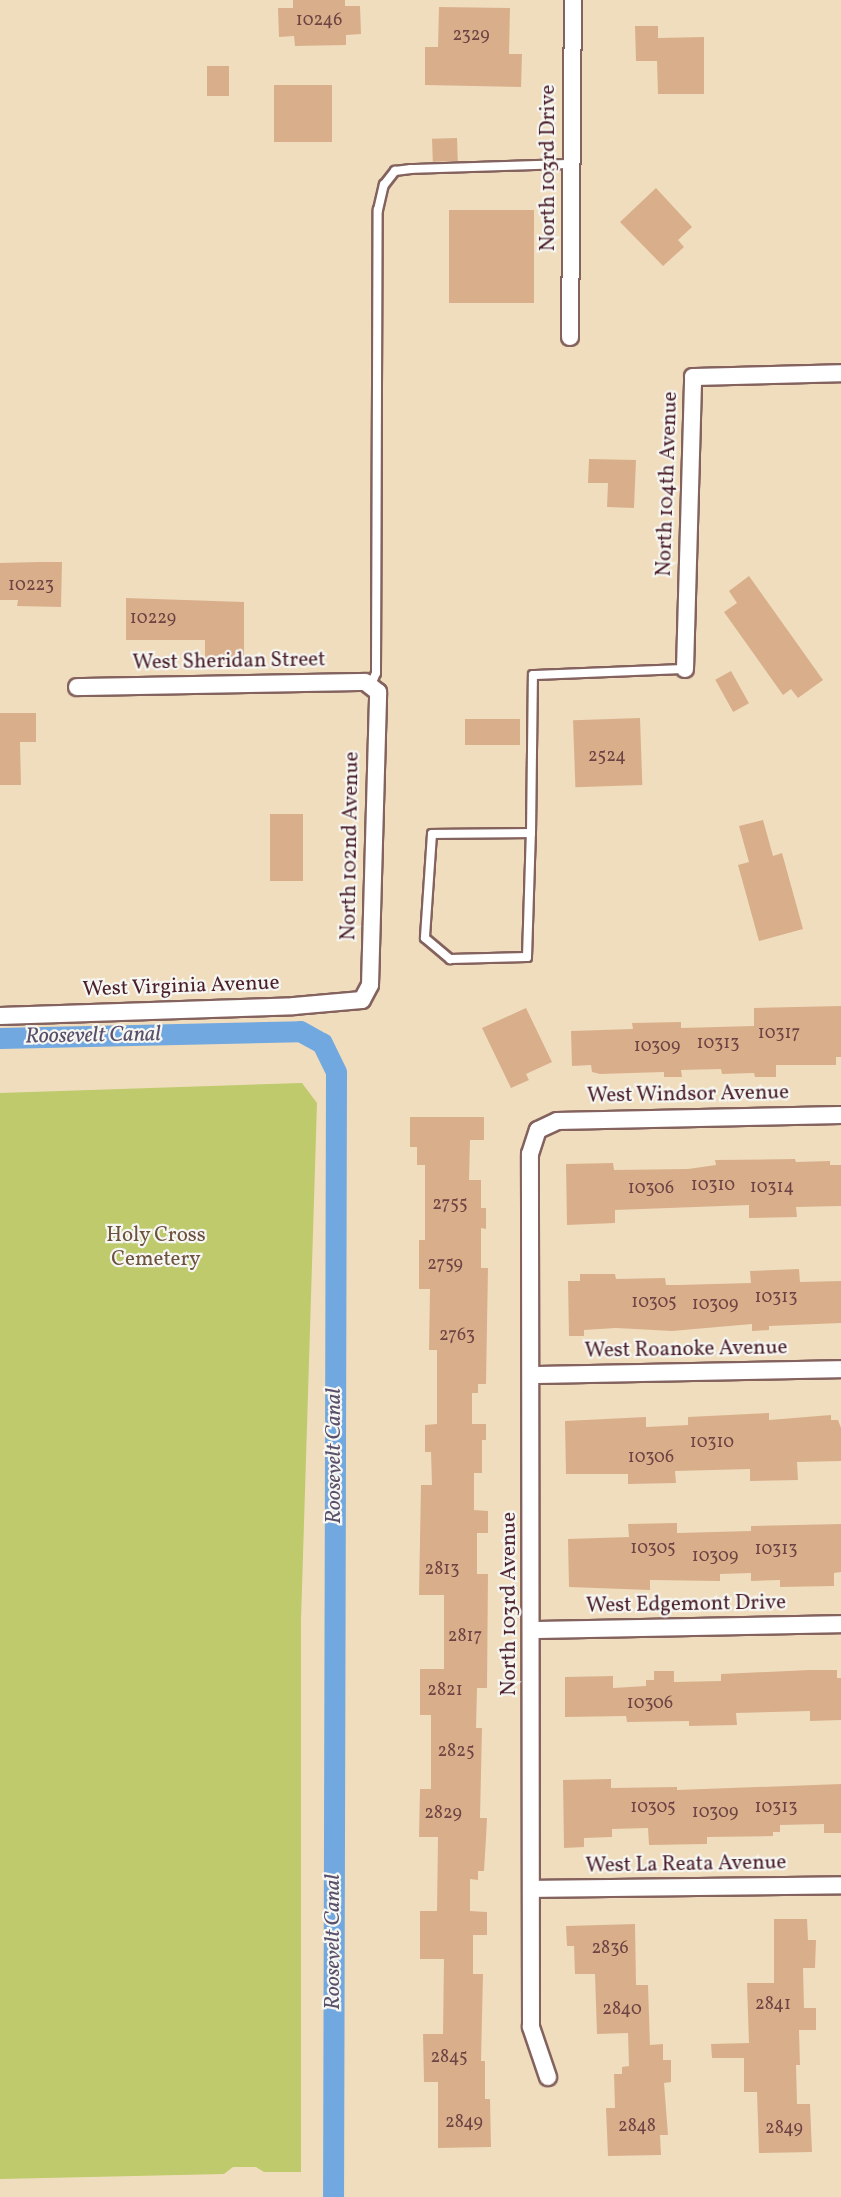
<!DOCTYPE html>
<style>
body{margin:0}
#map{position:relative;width:841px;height:2197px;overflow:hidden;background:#f0ddbe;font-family:Vollkorn,serif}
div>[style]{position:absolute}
.green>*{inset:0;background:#beca6c}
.canal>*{height:21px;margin:-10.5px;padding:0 10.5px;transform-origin:10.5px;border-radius:10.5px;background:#71a8e0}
.building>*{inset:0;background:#d9af8b;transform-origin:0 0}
.roads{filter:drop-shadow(2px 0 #84625e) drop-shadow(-2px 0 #84625e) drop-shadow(0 2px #84625e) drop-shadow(0 -2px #84625e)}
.lane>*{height:8px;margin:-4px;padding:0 4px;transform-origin:4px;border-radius:4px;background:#fff}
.street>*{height:16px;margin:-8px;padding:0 8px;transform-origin:8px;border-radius:8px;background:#fff}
span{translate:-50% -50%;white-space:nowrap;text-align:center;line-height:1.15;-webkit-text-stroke:4.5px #f6f6f2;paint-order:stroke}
.number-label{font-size:18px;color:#6e4343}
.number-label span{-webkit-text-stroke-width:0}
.street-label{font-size:21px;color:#4a1f2b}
.park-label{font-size:21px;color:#6d523e}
.water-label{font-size:22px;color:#584f6a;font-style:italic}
</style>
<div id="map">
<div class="green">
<div style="clip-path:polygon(302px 1083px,317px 1103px,301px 1620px,301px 2172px,264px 2172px,256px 2167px,233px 2167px,224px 2174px,0 2179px,0 1093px)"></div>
</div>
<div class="canal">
<div style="left:0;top:1038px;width:300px;rotate:-1.3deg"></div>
<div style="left:300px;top:1031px;width:25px;rotate:29deg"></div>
<div style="left:322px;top:1043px;width:32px;rotate:64deg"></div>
<div style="left:336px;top:1072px;width:1125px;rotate:90.15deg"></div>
</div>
<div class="building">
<div style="clip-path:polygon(293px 0,345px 0,345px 6px,360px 6px,361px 34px,346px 35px,346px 45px,295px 46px,294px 36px,279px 37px,278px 8px,293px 8px)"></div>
<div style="clip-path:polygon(439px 7px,510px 8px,509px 54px,522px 54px,521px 87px,425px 85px,425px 47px,438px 47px)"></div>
<div style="clip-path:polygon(635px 26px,658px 26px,658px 38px,704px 37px,704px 94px,658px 94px,657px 61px,636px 61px)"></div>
<div style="left:207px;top:66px;width:22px;height:30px"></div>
<div style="left:274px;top:85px;width:58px;height:57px"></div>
<div style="left:457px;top:138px;width:23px;height:25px;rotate:88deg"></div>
<div style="clip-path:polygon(656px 188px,692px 227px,678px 240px,684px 247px,663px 266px,620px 222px)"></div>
<div style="left:449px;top:210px;width:85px;height:93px"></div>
<div style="clip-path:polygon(589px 459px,636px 460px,634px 508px,607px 507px,608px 483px,588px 483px)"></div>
<div style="clip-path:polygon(38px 562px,62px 562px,61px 607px,17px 606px,18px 600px,0 600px,0 563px)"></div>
<div style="clip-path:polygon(749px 576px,823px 680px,798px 698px,791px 689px,783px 695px,724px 612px,737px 603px,729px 591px)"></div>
<div style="clip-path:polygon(126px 598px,244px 602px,244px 665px,205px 665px,205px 640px,126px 640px)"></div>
<div style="left:731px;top:671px;width:37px;height:18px;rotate:61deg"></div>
<div style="clip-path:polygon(0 713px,36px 713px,36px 742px,20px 742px,21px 785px,0 785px)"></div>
<div style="left:640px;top:718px;width:67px;height:67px;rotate:88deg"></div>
<div style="left:465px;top:719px;width:55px;height:26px"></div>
<div style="left:270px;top:814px;width:33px;height:67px"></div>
<div style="clip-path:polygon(763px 820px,773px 856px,782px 853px,803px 929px,759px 941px,738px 865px,749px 862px,739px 826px)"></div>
<div style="clip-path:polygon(841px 1006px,841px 1057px,836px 1057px,836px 1065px,776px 1065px,776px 1077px,755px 1077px,754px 1073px,722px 1074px,721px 1069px,681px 1070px,682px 1077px,664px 1077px,664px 1072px,600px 1074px,592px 1072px,591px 1065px,572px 1066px,571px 1031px,633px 1029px,632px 1023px,681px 1022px,681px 1028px,754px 1026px,754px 1008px)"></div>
<div style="clip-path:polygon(526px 1008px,552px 1062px,526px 1074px,529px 1080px,511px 1088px,482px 1028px)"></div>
<div style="clip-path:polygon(410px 1117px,484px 1117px,484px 1140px,470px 1140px,469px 1180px,481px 1180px,481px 1208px,486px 1208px,486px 1229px,481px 1228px,481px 1268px,488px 1268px,486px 1384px,478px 1384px,478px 1393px,472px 1393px,472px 1424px,486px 1424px,486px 1440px,482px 1440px,482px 1473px,474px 1473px,474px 1510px,488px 1511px,488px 1533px,477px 1533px,477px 1574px,488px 1574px,487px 1688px,477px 1688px,476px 1728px,482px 1728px,480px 1818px,487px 1818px,486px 1838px,484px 1871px,478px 1871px,478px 1880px,470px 1879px,470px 1911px,487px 1912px,487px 1935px,473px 1935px,473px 1974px,483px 1974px,481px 2061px,485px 2061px,485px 2099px,490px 2099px,491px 2147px,438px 2148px,438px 2082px,424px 2082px,423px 2034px,443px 2034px,444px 1959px,420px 1959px,420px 1911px,437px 1911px,438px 1837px,419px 1837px,420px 1789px,431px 1789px,431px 1715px,420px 1715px,420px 1669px,444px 1669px,444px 1595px,419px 1595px,421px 1485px,432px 1485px,431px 1452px,425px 1452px,425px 1425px,437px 1424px,437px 1350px,429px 1350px,430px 1289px,419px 1289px,419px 1240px,425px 1240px,425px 1165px,417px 1165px,417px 1147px,410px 1147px)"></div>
<div style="clip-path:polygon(795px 1159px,796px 1162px,830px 1161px,830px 1165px,841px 1165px,841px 1206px,796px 1207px,797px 1217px,749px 1218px,749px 1205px,615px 1210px,615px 1223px,567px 1225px,566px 1164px,613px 1163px,614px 1170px,688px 1169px,716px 1165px,715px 1160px)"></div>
<div style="clip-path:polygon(799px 1269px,800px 1282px,841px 1281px,841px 1323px,769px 1326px,769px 1330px,752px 1331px,752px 1324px,672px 1331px,616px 1328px,584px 1330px,584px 1336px,569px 1336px,568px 1281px,580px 1281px,580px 1274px,615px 1274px,616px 1279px,665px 1278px,666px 1285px,678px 1285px,751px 1283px,750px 1271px)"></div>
<div style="clip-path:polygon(769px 1413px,769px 1420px,831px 1415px,831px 1420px,838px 1420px,841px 1428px,841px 1461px,797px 1462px,798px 1480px,750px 1481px,750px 1469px,675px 1471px,676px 1483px,628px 1484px,628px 1474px,566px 1474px,565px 1421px,646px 1417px,646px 1427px,688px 1425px,688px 1417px)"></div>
<div style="clip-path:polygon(677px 1523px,677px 1533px,751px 1531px,751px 1526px,841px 1524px,841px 1572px,834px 1573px,834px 1586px,780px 1587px,780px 1580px,751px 1581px,751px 1573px,720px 1574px,720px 1581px,650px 1580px,650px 1590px,569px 1587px,568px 1539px,629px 1537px,628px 1524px)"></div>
<div style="clip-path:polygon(809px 1670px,837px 1670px,837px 1678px,841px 1678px,841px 1720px,810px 1721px,810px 1711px,736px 1713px,737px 1725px,689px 1726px,689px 1721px,627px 1722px,626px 1716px,565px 1717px,565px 1677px,613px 1676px,613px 1688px,646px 1686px,646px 1680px,654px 1680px,654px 1671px,674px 1671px,674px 1682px,721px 1681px,721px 1674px)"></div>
<div style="clip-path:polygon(611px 1779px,611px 1788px,677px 1787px,677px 1790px,841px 1784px,841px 1833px,824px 1833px,824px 1824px,780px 1825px,780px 1832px,773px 1832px,773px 1836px,707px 1837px,707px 1844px,649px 1845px,648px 1828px,612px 1829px,612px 1837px,584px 1838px,584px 1847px,564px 1848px,563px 1780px)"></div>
<div style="clip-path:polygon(774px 1919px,807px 1919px,808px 1940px,816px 1940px,815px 1968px,803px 1968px,804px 2008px,816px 2008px,816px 2030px,799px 2030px,800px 2065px,796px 2065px,797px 2104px,810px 2104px,812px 2152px,759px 2153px,757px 2092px,744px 2092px,744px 2058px,712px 2058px,711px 2044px,749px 2043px,747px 1983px,774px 1983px)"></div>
<div style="clip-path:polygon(635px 1924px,636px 1985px,648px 1985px,650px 2045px,663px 2044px,663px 2060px,671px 2060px,671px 2082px,664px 2083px,668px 2135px,660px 2135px,661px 2155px,608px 2156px,606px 2108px,615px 2108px,614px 2074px,622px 2074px,622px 2067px,629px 2066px,628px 2033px,597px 2034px,595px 1974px,575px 1974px,574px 1946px,567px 1946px,566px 1926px)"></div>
</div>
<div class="roads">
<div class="lane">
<div style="left:370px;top:687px;width:15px;rotate:-67deg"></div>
<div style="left:376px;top:673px;width:463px;rotate:-89.8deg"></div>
<div style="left:378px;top:210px;width:26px;rotate:-77deg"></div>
<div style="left:384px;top:185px;width:18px;rotate:-52deg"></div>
<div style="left:395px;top:171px;width:16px;rotate:-7deg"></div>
<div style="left:411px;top:169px;width:160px;rotate:-1.8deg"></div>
<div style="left:531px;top:833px;width:99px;rotate:179.4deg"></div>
<div style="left:432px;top:834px;width:104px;rotate:93.9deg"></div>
<div style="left:425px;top:938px;width:33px;rotate:40deg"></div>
<div style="left:450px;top:959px;width:77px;rotate:-1.5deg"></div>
<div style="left:527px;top:957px;width:124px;rotate:-88.2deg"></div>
<div style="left:531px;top:833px;width:158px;rotate:-89.3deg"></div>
<div style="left:533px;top:675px;width:152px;rotate:-2.3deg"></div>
</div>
<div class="street">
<div style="left:570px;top:337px;width:337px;rotate:-89.5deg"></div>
<div style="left:685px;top:669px;width:292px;rotate:-88.4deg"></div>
<div style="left:693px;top:377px;width:148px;rotate:-1.5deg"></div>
<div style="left:0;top:1016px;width:294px;rotate:-1.9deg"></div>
<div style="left:294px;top:1006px;width:68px;rotate:-5deg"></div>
<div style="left:362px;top:1000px;width:17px;rotate:-62deg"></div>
<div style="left:370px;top:985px;width:293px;rotate:-88.4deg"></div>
<div style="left:378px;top:692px;width:16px;rotate:-142deg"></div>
<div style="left:365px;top:682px;width:288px;rotate:179deg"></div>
<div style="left:532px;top:1375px;width:309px;rotate:-1.1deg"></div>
<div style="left:532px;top:1630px;width:309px;rotate:-1.1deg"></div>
<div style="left:532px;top:1889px;width:309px;rotate:-0.7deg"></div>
<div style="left:548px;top:2077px;width:53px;rotate:-108.8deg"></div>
<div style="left:531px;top:2027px;width:873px;rotate:-90.07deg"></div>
<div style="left:530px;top:1154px;width:25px;rotate:-72deg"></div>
<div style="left:538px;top:1130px;width:21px;rotate:-25deg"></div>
<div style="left:557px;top:1121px;width:284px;rotate:-1.2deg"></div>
</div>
</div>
<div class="number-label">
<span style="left:319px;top:21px">10246</span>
<span style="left:471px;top:36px">2329</span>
<span style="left:31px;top:586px">10223</span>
<span style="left:153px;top:619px">10229</span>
<span style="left:607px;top:757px">2524</span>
<span style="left:779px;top:1034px">10317</span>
<span style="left:718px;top:1044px">10313</span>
<span style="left:657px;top:1047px">10309</span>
<span style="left:713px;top:1186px">10310</span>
<span style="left:772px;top:1188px">10314</span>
<span style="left:651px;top:1189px">10306</span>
<span style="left:450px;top:1205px">2755</span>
<span style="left:445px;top:1265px">2759</span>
<span style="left:776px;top:1298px">10313</span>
<span style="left:654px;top:1303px">10305</span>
<span style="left:715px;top:1305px">10309</span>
<span style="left:457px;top:1336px">2763</span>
<span style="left:712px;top:1443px">10310</span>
<span style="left:651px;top:1458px">10306</span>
<span style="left:653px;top:1549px">10305</span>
<span style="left:776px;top:1550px">10313</span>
<span style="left:715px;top:1557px">10309</span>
<span style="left:442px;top:1570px">2813</span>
<span style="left:465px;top:1637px">2817</span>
<span style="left:445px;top:1691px">2821</span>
<span style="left:650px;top:1704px">10306</span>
<span style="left:456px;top:1752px">2825</span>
<span style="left:653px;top:1808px">10305</span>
<span style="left:776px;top:1808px">10313</span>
<span style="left:715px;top:1813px">10309</span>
<span style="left:443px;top:1814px">2829</span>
<span style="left:610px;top:1949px">2836</span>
<span style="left:773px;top:2005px">2841</span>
<span style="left:622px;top:2010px">2840</span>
<span style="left:449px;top:2058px">2845</span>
<span style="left:464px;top:2123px">2849</span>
<span style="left:637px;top:2127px">2848</span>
<span style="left:784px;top:2129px">2849</span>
</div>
<div class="street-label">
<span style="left:549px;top:168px;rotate:-90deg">North 103rd Drive</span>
<span style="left:668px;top:484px;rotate:-88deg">North 104th Avenue</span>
<span style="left:229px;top:662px;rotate:-1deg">West Sheridan Street</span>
<span style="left:351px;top:846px;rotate:-89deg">North 102nd Avenue</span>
<span style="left:181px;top:987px;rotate:-2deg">West Virginia Avenue</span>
<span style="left:688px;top:1095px;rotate:-1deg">West Windsor Avenue</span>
<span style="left:686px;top:1350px;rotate:-1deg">West Roanoke Avenue</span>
<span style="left:510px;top:1604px;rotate:-90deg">North 103rd Avenue</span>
<span style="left:686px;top:1605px;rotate:-1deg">West Edgemont Drive</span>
<span style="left:686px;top:1865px;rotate:-1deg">West La Reata Avenue</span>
</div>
<div class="park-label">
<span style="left:156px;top:1248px">Holy Cross<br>Cemetery</span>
</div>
<div class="water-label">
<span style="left:93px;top:1036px;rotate:-1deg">Roosevelt Canal</span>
<span style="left:335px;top:1456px;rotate:-90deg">Roosevelt Canal</span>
<span style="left:334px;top:1942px;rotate:-90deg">Roosevelt Canal</span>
</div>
</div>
